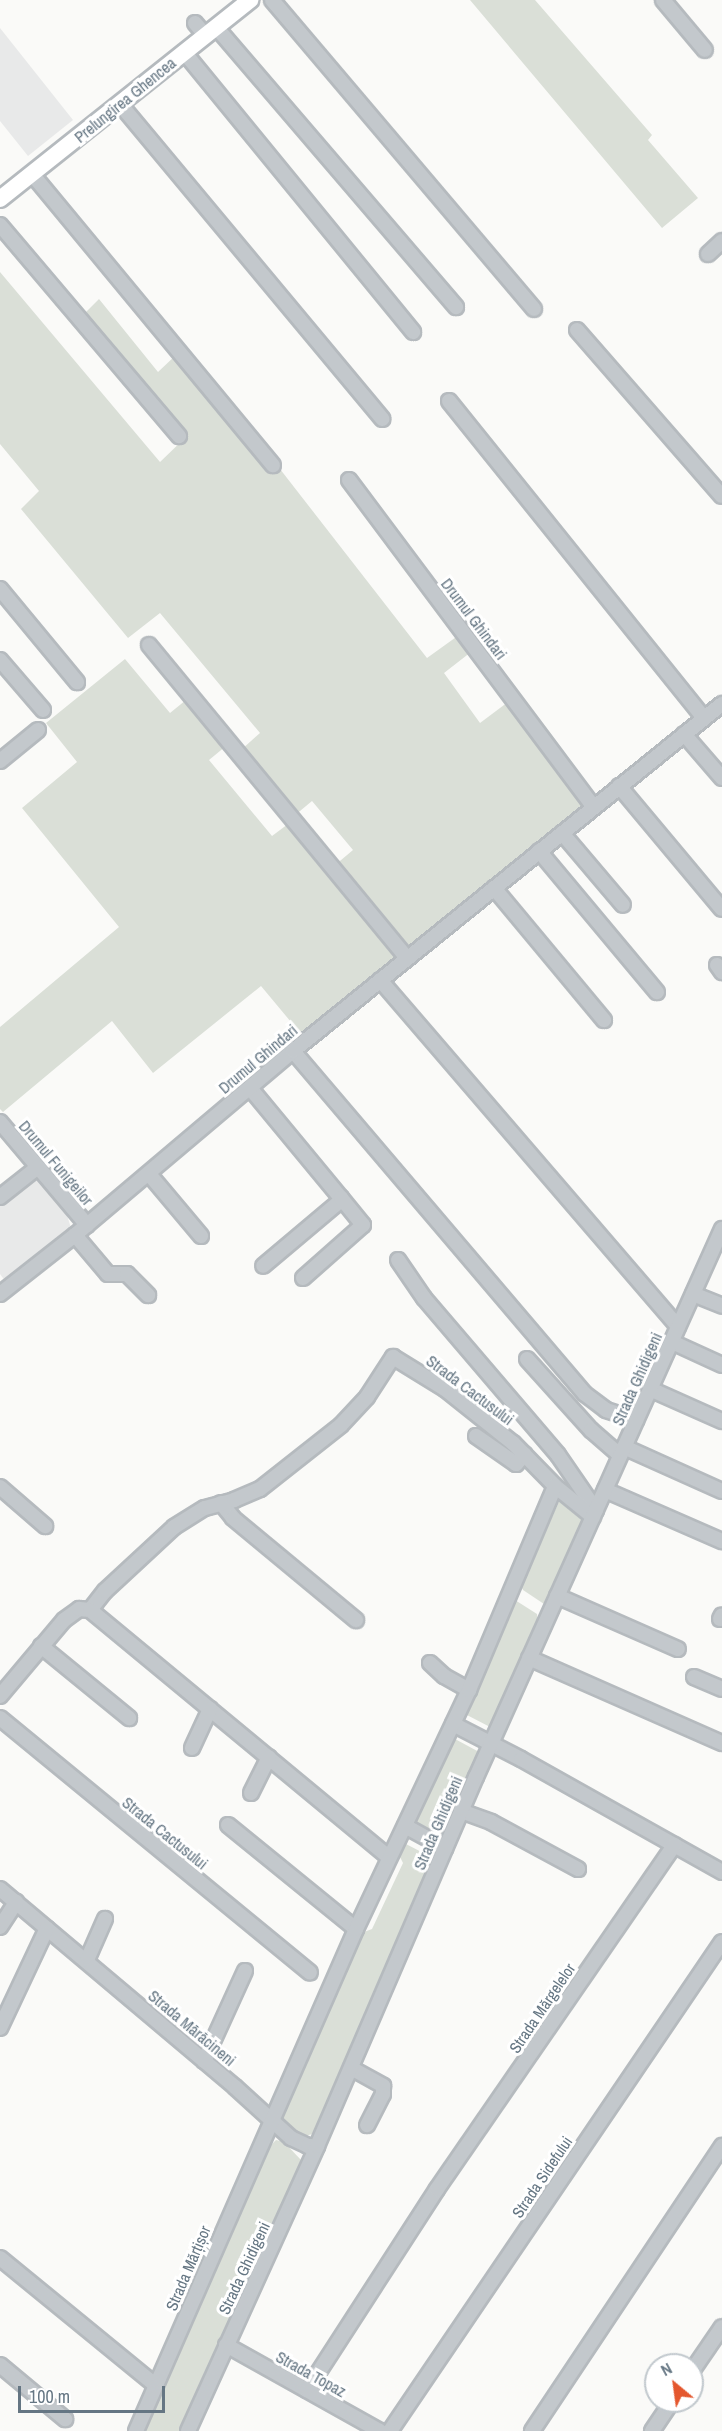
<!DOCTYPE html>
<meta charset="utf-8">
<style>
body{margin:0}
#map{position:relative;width:722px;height:2431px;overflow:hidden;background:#fafaf8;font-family:"Archivo Narrow",sans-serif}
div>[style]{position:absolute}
.built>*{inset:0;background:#e8e9e9}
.green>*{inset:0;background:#dadfd7}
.roads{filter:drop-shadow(2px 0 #b5babe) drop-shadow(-2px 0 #b5babe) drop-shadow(0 2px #b5babe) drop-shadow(0 -2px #b5babe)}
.minor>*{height:14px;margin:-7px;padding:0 7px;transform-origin:7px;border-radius:7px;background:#c3c8cc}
.major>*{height:16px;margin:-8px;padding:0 8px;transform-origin:8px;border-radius:8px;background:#fff}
span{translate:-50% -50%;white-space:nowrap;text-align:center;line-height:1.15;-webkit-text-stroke:6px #fff;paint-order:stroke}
.street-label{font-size:16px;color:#657683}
.north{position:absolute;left:644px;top:2353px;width:60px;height:60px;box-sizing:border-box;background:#fff;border:2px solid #c1c8cd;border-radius:50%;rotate:331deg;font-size:16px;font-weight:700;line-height:24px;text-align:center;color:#657683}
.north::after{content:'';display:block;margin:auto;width:21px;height:27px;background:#e4572e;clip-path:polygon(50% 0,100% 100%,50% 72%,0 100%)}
.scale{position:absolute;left:18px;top:2386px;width:147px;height:27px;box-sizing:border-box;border:3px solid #657683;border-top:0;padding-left:8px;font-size:18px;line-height:21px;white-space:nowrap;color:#657683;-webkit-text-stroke:4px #fff;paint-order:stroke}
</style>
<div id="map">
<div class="built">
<div style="clip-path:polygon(0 28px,73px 120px,28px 156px,0 121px)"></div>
<div style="clip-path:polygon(36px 1175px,66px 1212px,71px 1228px,69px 1236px,8px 1285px,0 1274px,0 1204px)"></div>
</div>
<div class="green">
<div style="clip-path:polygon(470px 0,535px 0,652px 135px,648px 140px,698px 198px,662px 228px)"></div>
<div style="clip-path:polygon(0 272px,160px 462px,187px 436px,85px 313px,99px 299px,158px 372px,176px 355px,274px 473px,280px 469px,427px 658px,459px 635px,471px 652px,444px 673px,480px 723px,508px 702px,586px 806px,301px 1034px,261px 986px,153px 1073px,112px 1021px,3px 1112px,0 1109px,0 1027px,119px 927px,22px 808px,77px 762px,46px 723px,125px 659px,170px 713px,186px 700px,226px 746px,209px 760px,272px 836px,288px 824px,328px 871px,353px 850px,312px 801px,294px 816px,241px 750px,260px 733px,160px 613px,128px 638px,21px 509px,39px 491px,0 444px)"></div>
<div style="clip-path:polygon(561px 1497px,584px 1518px,584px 1524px,548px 1602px,544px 1604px,523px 1590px,521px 1586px)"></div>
<div style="clip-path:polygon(515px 1600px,537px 1614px,538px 1624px,492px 1728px,465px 1714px)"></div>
<div style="clip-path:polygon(455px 1739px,481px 1753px,444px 1837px,438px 1838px,413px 1825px)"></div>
<div style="clip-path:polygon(404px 1843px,435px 1859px,317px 2133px,300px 2137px,280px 2121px,364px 1932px,372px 1929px,403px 1863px,399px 1855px)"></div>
<div style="clip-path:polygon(276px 2140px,284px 2142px,301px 2160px,181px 2431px,143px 2431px,270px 2146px)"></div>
</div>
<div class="roads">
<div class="minor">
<div style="left:272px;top:0;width:405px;rotate:49.7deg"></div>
<div style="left:663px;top:0;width:65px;rotate:50deg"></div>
<div style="left:195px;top:23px;width:16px;rotate:50deg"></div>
<div style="left:216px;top:27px;width:369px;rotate:49.4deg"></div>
<div style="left:184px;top:52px;width:362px;rotate:50.7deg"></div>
<div style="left:120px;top:104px;width:410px;rotate:50.2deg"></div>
<div style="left:32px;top:174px;width:378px;rotate:50.4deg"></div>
<div style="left:0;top:225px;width:277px;rotate:49.7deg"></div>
<div style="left:708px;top:254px;width:19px;rotate:-43deg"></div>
<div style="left:577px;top:330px;width:220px;rotate:48.9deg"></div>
<div style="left:449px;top:401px;width:407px;rotate:51.2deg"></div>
<div style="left:349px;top:480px;width:409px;rotate:53.2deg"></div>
<div style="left:0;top:589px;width:121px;rotate:50.4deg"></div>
<div style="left:149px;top:645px;width:406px;rotate:50.5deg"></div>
<div style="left:0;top:660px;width:66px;rotate:49.3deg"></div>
<div style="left:684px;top:734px;width:58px;rotate:49.2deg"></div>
<div style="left:0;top:761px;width:49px;rotate:-39.2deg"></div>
<div style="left:619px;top:786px;width:160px;rotate:50.1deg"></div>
<div style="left:562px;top:833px;width:94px;rotate:49.7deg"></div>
<div style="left:539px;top:851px;width:184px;rotate:50.1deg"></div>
<div style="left:494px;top:888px;width:172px;rotate:50.2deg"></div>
<div style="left:717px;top:965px;width:9px;rotate:54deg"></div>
<div style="left:380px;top:980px;width:457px;rotate:49.3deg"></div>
<div style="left:293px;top:1051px;width:450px;rotate:49.6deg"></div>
<div style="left:585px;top:1394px;width:26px;rotate:37deg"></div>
<div style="left:606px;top:1410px;width:32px;rotate:18deg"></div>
<div style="left:250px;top:1088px;width:143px;rotate:50.4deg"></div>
<div style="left:341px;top:1198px;width:4px;rotate:117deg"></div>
<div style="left:339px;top:1202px;width:99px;rotate:139.9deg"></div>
<div style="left:0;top:1122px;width:135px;rotate:49.8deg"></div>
<div style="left:149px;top:1174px;width:81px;rotate:50deg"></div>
<div style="left:0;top:1197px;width:48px;rotate:-38.3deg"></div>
<div style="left:75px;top:1235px;width:51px;rotate:49.8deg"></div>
<div style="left:108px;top:1274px;width:19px"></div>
<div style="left:127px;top:1274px;width:30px;rotate:45deg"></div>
<div style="left:398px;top:1260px;width:46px;rotate:55.6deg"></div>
<div style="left:424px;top:1298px;width:206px;rotate:49.5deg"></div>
<div style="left:558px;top:1455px;width:67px;rotate:55.4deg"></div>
<div style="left:303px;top:1278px;width:80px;rotate:-41.5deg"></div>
<div style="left:363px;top:1225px;width:35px;rotate:-129deg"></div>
<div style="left:0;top:1294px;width:95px;rotate:-38.2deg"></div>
<div style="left:75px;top:1235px;width:285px;rotate:-40.2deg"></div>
<div style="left:293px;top:1051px;width:552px;rotate:-38.97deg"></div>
<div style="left:693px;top:1294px;width:31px;rotate:22deg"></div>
<div style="left:672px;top:1342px;width:55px;rotate:24.7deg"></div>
<div style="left:527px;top:1359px;width:96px;rotate:48deg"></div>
<div style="left:591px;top:1430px;width:38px;rotate:41deg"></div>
<div style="left:650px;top:1389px;width:79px;rotate:24deg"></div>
<div style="left:476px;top:1436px;width:49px;rotate:35deg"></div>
<div style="left:516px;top:1464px;width:13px;rotate:-48deg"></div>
<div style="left:624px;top:1447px;width:107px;rotate:24.2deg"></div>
<div style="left:0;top:1487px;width:60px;rotate:40.9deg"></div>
<div style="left:605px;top:1490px;width:128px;rotate:23.6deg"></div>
<div style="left:221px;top:1503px;width:19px;rotate:51deg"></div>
<div style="left:233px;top:1518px;width:160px;rotate:39.7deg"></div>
<div style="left:557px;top:1596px;width:132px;rotate:23.7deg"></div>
<div style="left:90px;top:1610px;width:24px;rotate:-52deg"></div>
<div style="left:105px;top:1591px;width:94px;rotate:-42.8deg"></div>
<div style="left:174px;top:1527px;width:36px;rotate:-32deg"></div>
<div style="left:205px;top:1508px;width:30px;rotate:-15deg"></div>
<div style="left:234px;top:1500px;width:28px;rotate:-23deg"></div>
<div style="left:260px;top:1489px;width:103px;rotate:-38.3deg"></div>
<div style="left:341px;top:1425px;width:38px;rotate:-47deg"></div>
<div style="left:367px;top:1397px;width:48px;rotate:-57deg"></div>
<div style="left:393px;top:1357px;width:61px;rotate:31.6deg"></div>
<div style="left:445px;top:1389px;width:87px;rotate:38.5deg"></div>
<div style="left:513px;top:1443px;width:60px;rotate:45.7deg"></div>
<div style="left:555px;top:1486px;width:49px;rotate:39.2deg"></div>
<div style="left:720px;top:1619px;width:4px;rotate:-63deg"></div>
<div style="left:41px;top:1646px;width:114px;rotate:39.3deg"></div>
<div style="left:529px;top:1658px;width:211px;rotate:23.8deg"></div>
<div style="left:430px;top:1663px;width:19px;rotate:43deg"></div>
<div style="left:444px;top:1676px;width:29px;rotate:29deg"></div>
<div style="left:694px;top:1677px;width:30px;rotate:23deg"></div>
<div style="left:0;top:1696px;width:99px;rotate:-49.9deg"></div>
<div style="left:64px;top:1620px;width:19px;rotate:-36deg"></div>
<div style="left:79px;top:1609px;width:11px;rotate:5deg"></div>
<div style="left:90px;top:1610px;width:388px;rotate:39.6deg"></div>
<div style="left:0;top:1718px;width:401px;rotate:39.4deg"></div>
<div style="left:453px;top:1724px;width:76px;rotate:27.2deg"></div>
<div style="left:521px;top:1759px;width:231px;rotate:29.3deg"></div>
<div style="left:192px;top:1748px;width:43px;rotate:-65.2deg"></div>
<div style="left:251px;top:1793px;width:40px;rotate:-63.4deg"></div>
<div style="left:461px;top:1811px;width:32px;rotate:20deg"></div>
<div style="left:491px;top:1822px;width:99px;rotate:28.4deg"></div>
<div style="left:228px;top:1825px;width:165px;rotate:39.1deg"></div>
<div style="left:405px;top:1826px;width:46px;rotate:28.8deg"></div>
<div style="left:0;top:1889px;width:307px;rotate:40.1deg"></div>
<div style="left:235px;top:2087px;width:76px;rotate:42.3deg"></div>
<div style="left:291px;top:2138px;width:19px;rotate:25deg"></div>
<div style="left:308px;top:2146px;width:9px"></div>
<div style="left:0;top:1927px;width:30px;rotate:-57deg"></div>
<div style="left:87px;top:1960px;width:45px;rotate:-66.3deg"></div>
<div style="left:0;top:2028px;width:110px;rotate:-64.8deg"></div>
<div style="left:204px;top:2061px;width:99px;rotate:-65.5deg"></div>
<div style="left:351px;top:2068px;width:37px;rotate:29deg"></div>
<div style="left:383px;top:2086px;width:8px;rotate:90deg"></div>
<div style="left:383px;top:2094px;width:35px;rotate:117deg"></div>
<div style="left:0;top:2258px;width:200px;rotate:39.3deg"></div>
<div style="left:226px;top:2345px;width:176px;rotate:29.2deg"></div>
<div style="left:0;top:2365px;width:85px;rotate:39.7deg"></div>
<div style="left:692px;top:2371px;width:53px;rotate:-55.7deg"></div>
<div style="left:307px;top:2390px;width:239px;rotate:-57.1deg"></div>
<div style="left:437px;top:2189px;width:418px;rotate:-55.4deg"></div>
<div style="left:136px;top:2431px;width:548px;rotate:-66.33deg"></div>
<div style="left:356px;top:1929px;width:264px;rotate:-64.7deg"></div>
<div style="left:469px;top:1690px;width:221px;rotate:-67.1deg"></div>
<div style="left:188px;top:2431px;width:313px;rotate:-65.6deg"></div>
<div style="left:317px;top:2146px;width:402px;rotate:-66.7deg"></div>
<div style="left:476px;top:1777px;width:601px;rotate:-65.82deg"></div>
<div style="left:390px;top:2431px;width:591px;rotate:-55.83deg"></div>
<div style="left:532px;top:2431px;width:343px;rotate:-56.3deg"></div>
<div style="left:652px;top:2431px;width:36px;rotate:-56deg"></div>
</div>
<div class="major">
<div style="left:0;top:199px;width:320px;rotate:-38.5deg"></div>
</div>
</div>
<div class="street-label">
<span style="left:125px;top:100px;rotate:-39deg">Prelungirea Ghencea</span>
<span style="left:474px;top:619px;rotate:53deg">Drumul Ghindari</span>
<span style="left:258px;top:1059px;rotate:-40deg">Drumul Ghindari</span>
<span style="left:56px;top:1163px;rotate:50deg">Drumul Funigeilor</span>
<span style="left:637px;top:1379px;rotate:-66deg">Strada Ghidigeni</span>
<span style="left:470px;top:1390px;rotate:37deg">Strada Cactusului</span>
<span style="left:438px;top:1823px;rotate:-67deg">Strada Ghidigeni</span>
<span style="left:165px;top:1833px;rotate:39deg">Strada Cactusului</span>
<span style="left:542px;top:2008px;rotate:-56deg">Strada Mărgelelor</span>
<span style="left:192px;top:2028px;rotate:40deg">Strada Mărăcineni</span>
<span style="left:542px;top:2177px;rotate:-56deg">Strada Sidefului</span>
<span style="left:188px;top:2268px;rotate:-67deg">Strada Mărțișor</span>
<span style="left:244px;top:2268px;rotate:-65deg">Strada Ghidigeni</span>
<span style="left:311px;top:2374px;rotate:29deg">Strada Topaz</span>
</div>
<div class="north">N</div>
<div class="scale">100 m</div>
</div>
